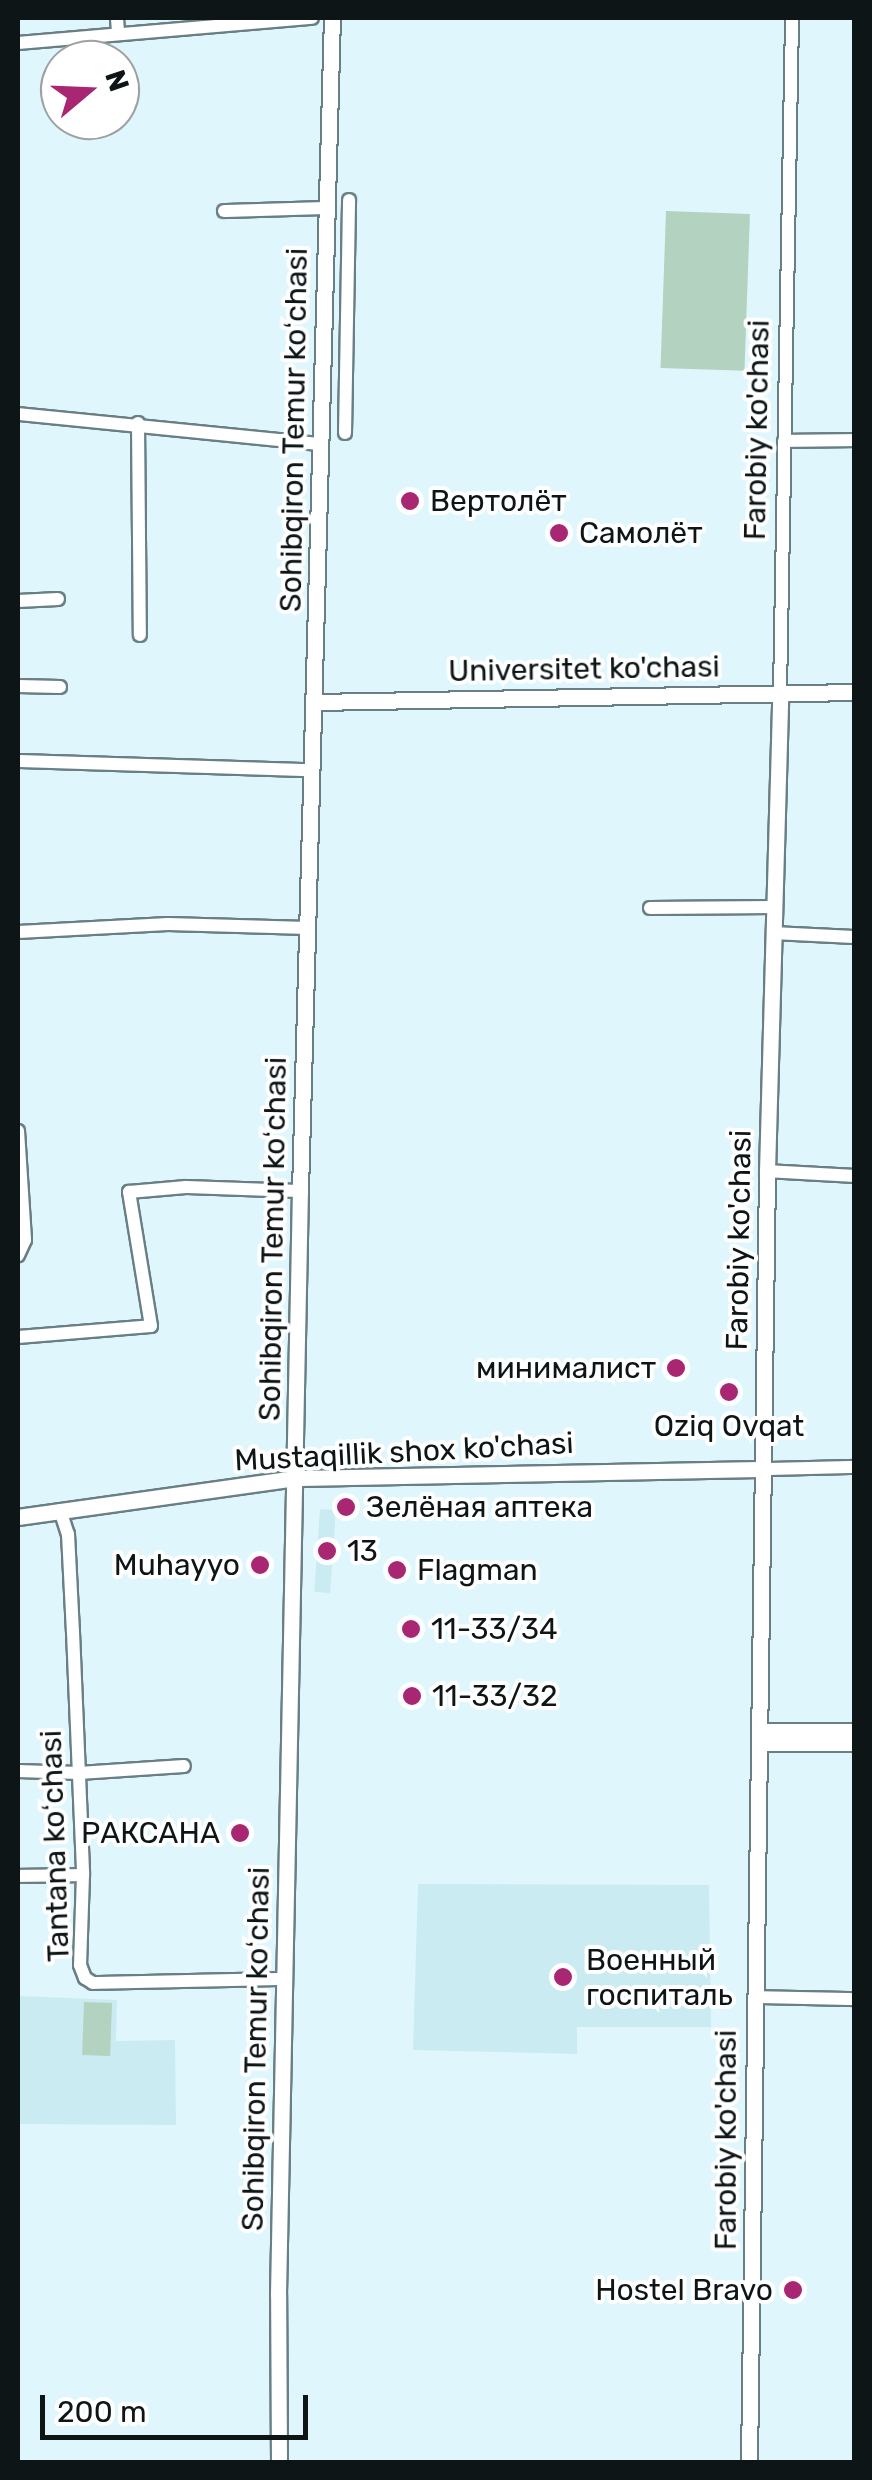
<!DOCTYPE html>
<meta charset="utf-8">
<style>
body{margin:0}
#map{position:relative;width:872px;height:2480px;overflow:hidden;background:#dff7fc;font-family:Rubik,sans-serif}
div>[style]{position:absolute}
.built>*{inset:0;background:#cbebf3;transform-origin:0 0}
.green>*{inset:0;background:#b3d2c0;transform-origin:0 0}
.roads{filter:drop-shadow(2px 0 #6a7f84) drop-shadow(-2px 0 #6a7f84) drop-shadow(0 2px #6a7f84) drop-shadow(0 -2px #6a7f84)}
.minor>*{height:12px;margin:-6px;padding:0 6px;transform-origin:6px;border-radius:6px;background:#fff}
.major>*{height:15px;margin:-7.5px;padding:0 7.5px;transform-origin:7.5px;border-radius:7.5px;background:#fff}
.dots>*{width:28px;height:28px;translate:-50% -50%;box-sizing:border-box;border:5px solid #fff;border-radius:50%}
span{translate:-50% -50%;white-space:nowrap;text-align:center;line-height:1.15;-webkit-text-stroke:8px #fff;paint-order:stroke}
.street-label{font-size:30px;color:#0d1517}
.poi-label{font-size:30px;color:#0d1517}
.left{translate:0 -50%;text-align:left}
.right{translate:-100% -50%;text-align:right}
.frame{position:absolute;inset:0;border:20px solid #0d1517;pointer-events:none}
.north{position:absolute;left:40px;top:40px;width:100px;height:100px;box-sizing:border-box;background:#fff;border:2px solid #9ea1a2;border-radius:50%;rotate:71deg;font-size:28px;font-weight:700;line-height:40px;text-align:center;color:#0d1517}
.north::after{content:'';display:block;margin:auto;width:35px;height:45px;background:#a92672;clip-path:polygon(50% 0,100% 100%,50% 72%,0 100%)}
.scale{position:absolute;left:40px;top:2395px;width:268px;height:45px;box-sizing:border-box;border:5px solid #0d1517;border-top:0;padding-left:12px;font-size:30px;line-height:35px;white-space:nowrap;color:#0d1517;-webkit-text-stroke:8px #fff;paint-order:stroke}
</style>
<div id="map">
<div class="built">
<div style="left:320px;top:1509px;width:16px;height:83px;rotate:4deg"></div>
<div style="clip-path:polygon(418px 1884px,709px 1885px,711px 2027px,577px 2027px,577px 2054px,413px 2050px)"></div>
<div style="clip-path:polygon(18px 1996px,117px 2000px,116px 2041px,175px 2040px,176px 2125px,18px 2124px)"></div>
</div>
<div class="green">
<div style="left:666px;top:211px;width:84px;height:157px;rotate:2deg"></div>
<div style="left:84px;top:2002px;width:28px;height:53px;rotate:2deg"></div>
</div>
<div class="roads">
<div class="minor">
<div style="left:117px;top:18px;width:15px;rotate:86deg"></div>
<div style="left:18px;top:43px;width:295px;rotate:-4.9deg"></div>
<div style="left:224px;top:211px;width:103px;rotate:-1.7deg"></div>
<div style="left:18px;top:414px;width:304px;rotate:5.7deg"></div>
<div style="left:138px;top:423px;width:212px;rotate:89.5deg"></div>
<div style="left:345px;top:433px;width:233px;rotate:-89deg"></div>
<div style="left:784px;top:441px;width:70px;rotate:-0.8deg"></div>
<div style="left:18px;top:601px;width:40px;rotate:-2.9deg"></div>
<div style="left:18px;top:686px;width:42px;rotate:1.4deg"></div>
<div style="left:780px;top:693px;width:675px;rotate:-88.98deg"></div>
<div style="left:18px;top:761px;width:294px;rotate:1.8deg"></div>
<div style="left:650px;top:908px;width:124px;rotate:-0.5deg"></div>
<div style="left:18px;top:932px;width:150px;rotate:-3.1deg"></div>
<div style="left:168px;top:924px;width:140px;rotate:1.6deg"></div>
<div style="left:773px;top:933px;width:81px;rotate:2.8deg"></div>
<div style="left:18px;top:1131px;width:109px;rotate:86.3deg"></div>
<div style="left:25px;top:1240px;width:17px;rotate:115deg"></div>
<div style="left:767px;top:1171px;width:87px;rotate:3.3deg"></div>
<div style="left:18px;top:1337px;width:133px;rotate:-4.7deg"></div>
<div style="left:151px;top:1326px;width:136px;rotate:-99.3deg"></div>
<div style="left:129px;top:1192px;width:57px;rotate:-5deg"></div>
<div style="left:186px;top:1187px;width:114px;rotate:2deg"></div>
<div style="left:765px;top:1469px;width:89px;rotate:-1.3deg"></div>
<div style="left:60px;top:1510px;width:25px;rotate:72deg"></div>
<div style="left:68px;top:1534px;width:98px;rotate:87.1deg"></div>
<div style="left:73px;top:1632px;width:243px;rotate:87.6deg"></div>
<div style="left:83px;top:1875px;width:90px;rotate:91.9deg"></div>
<div style="left:80px;top:1965px;width:14px;rotate:69deg"></div>
<div style="left:85px;top:1978px;width:9px;rotate:32deg"></div>
<div style="left:93px;top:1983px;width:192px;rotate:-1.2deg"></div>
<div style="left:18px;top:1771px;width:61px;rotate:1.9deg"></div>
<div style="left:79px;top:1773px;width:105px;rotate:-3.8deg"></div>
<div style="left:18px;top:1876px;width:65px;rotate:-0.9deg"></div>
<div style="left:755px;top:1997px;width:99px;rotate:1.2deg"></div>
</div>
<div class="major">
<div style="left:315px;top:702px;width:539px;rotate:-1.06deg"></div>
<div style="left:18px;top:1517px;width:280px;rotate:-8deg"></div>
<div style="left:295px;top:1478px;width:470px;rotate:-1.1deg"></div>
<div style="left:761px;top:1731px;width:93px"></div>
<div style="left:761px;top:1743px;width:93px"></div>
<div style="left:279px;top:2462px;width:168px;rotate:-90.3deg"></div>
<div style="left:278px;top:2294px;width:1103px;rotate:-88.86deg"></div>
<div style="left:300px;top:1191px;width:1173px;rotate:-88.44deg"></div>
<div style="left:749px;top:2462px;width:1291px;rotate:-89.2deg"></div>
<div style="left:767px;top:1171px;width:478px;rotate:-88.4deg"></div>
</div>
</div>
<div class="dots">
<div style="left:410px;top:501px;background:#a92672"></div>
<div style="left:559px;top:533px;background:#a92672"></div>
<div style="left:676px;top:1368px;background:#a92672"></div>
<div style="left:729px;top:1392px;background:#a92672"></div>
<div style="left:346px;top:1507px;background:#a92672"></div>
<div style="left:327px;top:1551px;background:#a92672"></div>
<div style="left:260px;top:1565px;background:#a92672"></div>
<div style="left:397px;top:1570px;background:#a92672"></div>
<div style="left:411px;top:1629px;background:#a92672"></div>
<div style="left:412px;top:1696px;background:#a92672"></div>
<div style="left:240px;top:1833px;background:#a92672"></div>
<div style="left:563px;top:1977px;background:#a92672"></div>
<div style="left:793px;top:2290px;background:#a92672"></div>
</div>
<div class="street-label">
<span style="left:294px;top:430px;rotate:-89deg">Sohibqiron Temur koʻchasi</span>
<span style="left:757px;top:430px;rotate:-89deg">Farobiy ko'chasi</span>
<span style="left:584px;top:669px;rotate:-1deg">Universitet ko'chasi</span>
<span style="left:273px;top:1239px;rotate:-89deg">Sohibqiron Temur koʻchasi</span>
<span style="left:739px;top:1240px;rotate:-89deg">Farobiy ko'chasi</span>
<span style="left:404px;top:1452px;rotate:-3deg">Mustaqillik shox ko'chasi</span>
<span style="left:55px;top:1846px;rotate:-92deg">Tantana koʻchasi</span>
<span style="left:256px;top:2049px;rotate:-89deg">Sohibqiron Temur koʻchasi</span>
<span style="left:726px;top:2140px;rotate:-90deg">Farobiy ko'chasi</span>
</div>
<div class="poi-label">
<span class="left" style="left:430px;top:501px">Вертолёт</span>
<span class="left" style="left:579px;top:533px">Самолёт</span>
<span class="right" style="left:656px;top:1368px">минималист</span>
<span style="left:729px;top:1426px">Oziq Ovqat</span>
<span class="left" style="left:366px;top:1507px">Зелёная аптека</span>
<span class="left" style="left:347px;top:1551px">13</span>
<span class="right" style="left:240px;top:1565px">Muhayyo</span>
<span class="left" style="left:417px;top:1570px">Flagman</span>
<span class="left" style="left:431px;top:1629px">11-33/34</span>
<span class="left" style="left:432px;top:1696px">11-33/32</span>
<span class="right" style="left:220px;top:1833px">РАКСАНА</span>
<span class="left" style="left:586px;top:1977px">Военный<br>госпиталь</span>
<span class="right" style="left:773px;top:2290px">Hostel Bravo</span>
</div>
<div class="frame"></div>
<div class="north">N</div>
<div class="scale">200 m</div>
</div>
